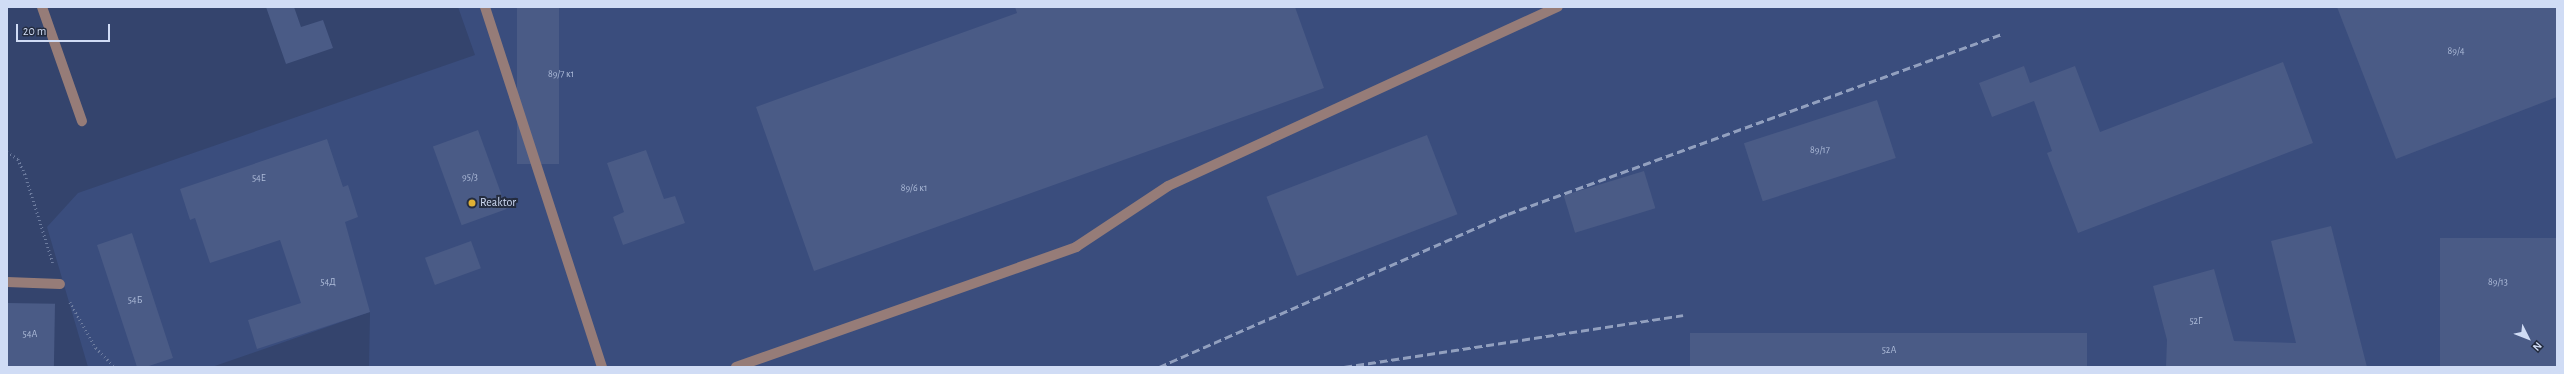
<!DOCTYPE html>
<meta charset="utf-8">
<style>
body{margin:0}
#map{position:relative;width:2564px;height:374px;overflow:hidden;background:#34446d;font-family:"Alegreya Sans",sans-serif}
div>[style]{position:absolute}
.built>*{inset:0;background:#3a4d7d}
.building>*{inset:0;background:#4a5b86;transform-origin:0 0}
.path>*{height:2.5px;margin-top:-1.25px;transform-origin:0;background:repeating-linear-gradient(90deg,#6d7c9f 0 1px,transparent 0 4px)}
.minor>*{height:10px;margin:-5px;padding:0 5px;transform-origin:5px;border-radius:5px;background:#967c78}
.rail>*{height:3px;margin-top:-1.5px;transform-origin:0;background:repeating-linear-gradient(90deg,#92a0bf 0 8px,transparent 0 12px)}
.dots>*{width:11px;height:11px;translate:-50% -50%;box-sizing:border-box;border:2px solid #242c3f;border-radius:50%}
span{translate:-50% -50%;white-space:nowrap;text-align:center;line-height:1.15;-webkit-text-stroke:4px #242c3f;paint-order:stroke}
.number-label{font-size:10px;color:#aebcd9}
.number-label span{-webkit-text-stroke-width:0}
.poi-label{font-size:12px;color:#d0dcf5}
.left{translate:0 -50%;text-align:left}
.frame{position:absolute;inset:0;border:8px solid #d0dcf5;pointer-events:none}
.north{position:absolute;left:2508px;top:318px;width:40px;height:40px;-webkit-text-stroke:3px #242c3f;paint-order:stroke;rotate:132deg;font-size:11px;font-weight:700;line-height:16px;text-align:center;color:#d0dcf5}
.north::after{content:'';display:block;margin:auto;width:14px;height:18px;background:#d0dcf5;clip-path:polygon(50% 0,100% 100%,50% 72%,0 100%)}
.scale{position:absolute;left:16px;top:24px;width:94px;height:18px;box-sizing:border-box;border:2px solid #d0dcf5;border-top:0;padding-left:5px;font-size:12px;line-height:14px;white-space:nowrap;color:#d0dcf5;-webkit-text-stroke:3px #242c3f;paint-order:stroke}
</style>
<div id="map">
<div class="built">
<div style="clip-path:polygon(458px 7px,2557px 7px,2557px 367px,369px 367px,370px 312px,212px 367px,88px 367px,47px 227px,78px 193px,475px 55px)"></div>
</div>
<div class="building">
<div style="clip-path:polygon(266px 7px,294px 7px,301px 27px,323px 20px,333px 48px,286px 64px)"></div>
<div style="left:517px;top:7px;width:42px;height:157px"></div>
<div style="clip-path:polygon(1015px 7px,1295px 7px,1324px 88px,814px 271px,756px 107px,1017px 13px)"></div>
<div style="clip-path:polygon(2337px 7px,2557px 7px,2557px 97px,2396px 159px)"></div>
<div style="clip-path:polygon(2283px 62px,2313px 143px,2078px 233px,2047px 153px,2052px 151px,2034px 101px,1992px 117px,1979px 83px,2024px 66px,2030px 83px,2075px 66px,2100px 132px)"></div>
<div style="left:1877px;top:100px;width:61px;height:140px;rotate:72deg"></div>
<div style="left:478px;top:130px;width:84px;height:48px;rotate:70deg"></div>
<div style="left:1427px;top:135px;width:85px;height:172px;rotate:69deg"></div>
<div style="clip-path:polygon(327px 139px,343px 187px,348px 185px,358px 217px,345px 222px,370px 312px,257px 349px,248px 320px,301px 303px,280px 240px,210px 263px,195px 218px,190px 220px,180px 189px)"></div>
<div style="clip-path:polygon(646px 150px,664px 199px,675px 196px,685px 223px,623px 245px,613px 217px,624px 212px,607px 163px)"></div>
<div style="left:1644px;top:171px;width:39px;height:84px;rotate:73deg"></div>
<div style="clip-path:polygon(2331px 226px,2367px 367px,2166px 367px,2167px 340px,2153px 286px,2214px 269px,2234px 341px,2296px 343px,2271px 241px)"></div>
<div style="clip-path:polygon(132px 233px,173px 358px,146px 367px,137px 367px,97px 245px)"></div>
<div style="left:2557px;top:238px;width:129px;height:117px;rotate:90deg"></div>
<div style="left:471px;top:241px;width:29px;height:49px;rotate:70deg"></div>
<div style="left:7px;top:303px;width:48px;height:64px;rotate:1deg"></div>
<div style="left:1690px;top:333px;width:397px;height:34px"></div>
</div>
<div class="path">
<div style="left:7px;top:152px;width:13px;rotate:32deg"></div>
<div style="left:18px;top:159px;width:17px;rotate:65deg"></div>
<div style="left:25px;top:174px;width:93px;rotate:72.5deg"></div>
<div style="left:70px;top:302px;width:53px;rotate:60.5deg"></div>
<div style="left:96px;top:348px;width:27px;rotate:45deg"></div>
</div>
<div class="minor">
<div style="left:42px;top:7px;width:121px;rotate:70.7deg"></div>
<div style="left:485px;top:7px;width:379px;rotate:72deg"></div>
<div style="left:7px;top:282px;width:53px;rotate:2.2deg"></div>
<div style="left:736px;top:367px;width:361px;rotate:-19.4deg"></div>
<div style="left:1076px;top:247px;width:110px;rotate:-33.5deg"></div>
<div style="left:1168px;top:186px;width:429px;rotate:-24.7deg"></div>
</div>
<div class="rail">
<div style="left:1159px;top:367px;width:381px;rotate:-23.7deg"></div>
<div style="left:1508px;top:214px;width:526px;rotate:-20.02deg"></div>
<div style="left:1344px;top:367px;width:343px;rotate:-8.7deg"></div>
</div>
<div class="dots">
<div style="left:472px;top:203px;background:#dfb034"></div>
</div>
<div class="number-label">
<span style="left:2456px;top:52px">89/4</span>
<span style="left:561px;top:75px">89/7 к1</span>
<span style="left:1820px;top:151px">89/17</span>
<span style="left:470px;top:178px">95/3</span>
<span style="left:259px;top:179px">54Е</span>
<span style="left:914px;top:189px">89/6 к1</span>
<span style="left:328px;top:283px">54Д</span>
<span style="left:2498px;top:283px">89/13</span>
<span style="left:135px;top:301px">54Б</span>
<span style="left:2196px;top:322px">52Г</span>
<span style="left:30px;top:335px">54А</span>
<span style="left:1889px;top:351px">52А</span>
</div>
<div class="poi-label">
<span class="left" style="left:480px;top:203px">Reaktor</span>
</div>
<div class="frame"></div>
<div class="north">N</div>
<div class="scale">20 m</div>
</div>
